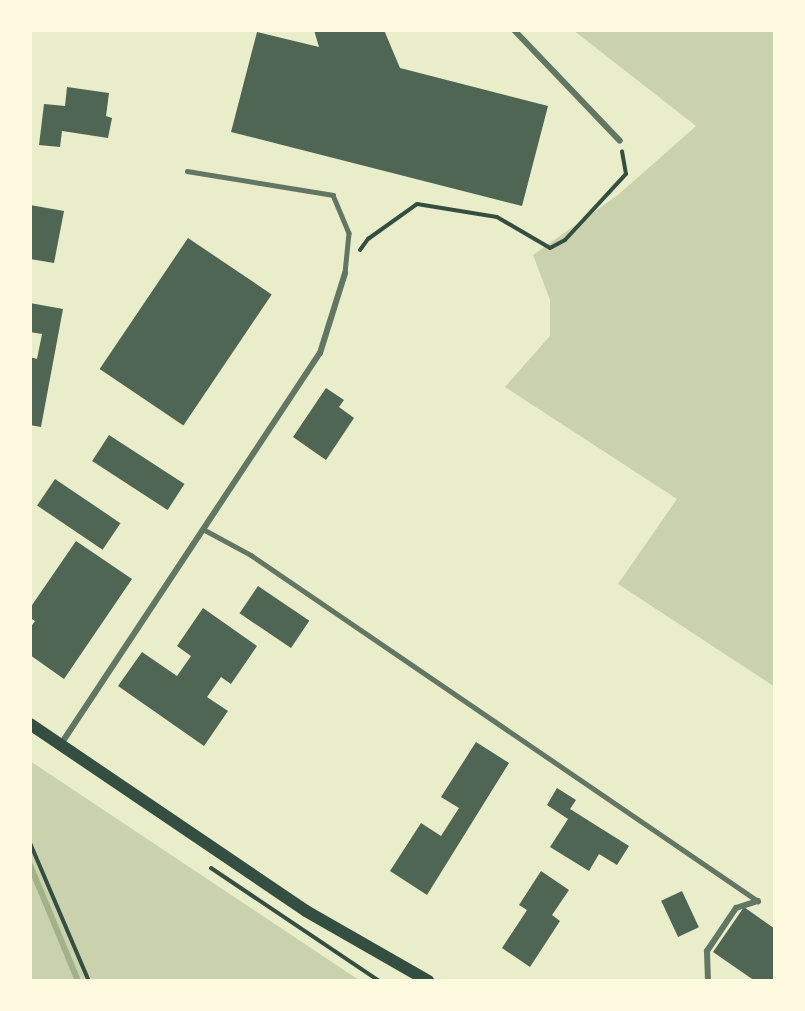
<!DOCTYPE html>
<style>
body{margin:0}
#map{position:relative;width:805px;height:1011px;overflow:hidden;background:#e9edc9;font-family:Ubuntu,sans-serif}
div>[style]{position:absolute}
.green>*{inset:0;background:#cad2ad}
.stream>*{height:6px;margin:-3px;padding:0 3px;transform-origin:3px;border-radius:3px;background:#a3b18a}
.building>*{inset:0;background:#4f6655;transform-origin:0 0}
.path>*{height:4px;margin:-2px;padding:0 2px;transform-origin:2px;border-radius:2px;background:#344e41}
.service>*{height:4.5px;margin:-2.25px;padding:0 2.25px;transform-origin:2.25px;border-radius:2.25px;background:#617663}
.minor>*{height:6px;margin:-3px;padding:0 3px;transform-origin:3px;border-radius:3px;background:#617663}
.secondary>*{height:12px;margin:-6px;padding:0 6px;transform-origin:6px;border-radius:6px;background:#344e41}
span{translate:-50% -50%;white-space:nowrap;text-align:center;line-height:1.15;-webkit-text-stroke:6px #fefae0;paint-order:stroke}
.frame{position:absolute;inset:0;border:32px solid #fefae0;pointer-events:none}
</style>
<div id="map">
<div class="green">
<div style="clip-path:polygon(573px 30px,775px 30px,775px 687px,618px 584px,677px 499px,505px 387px,550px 336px,550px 300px,533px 255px,618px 195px,696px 126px)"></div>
<div style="clip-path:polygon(30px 761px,359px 980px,361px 981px,30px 981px)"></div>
</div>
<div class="stream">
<div style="left:30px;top:865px;width:126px;rotate:67.5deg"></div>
</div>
<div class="building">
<div style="clip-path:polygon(314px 30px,384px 30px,400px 68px,548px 106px,522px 206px,231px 132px,257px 32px,319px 47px)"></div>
<div style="clip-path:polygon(67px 87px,109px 93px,106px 116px,112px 118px,108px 138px,62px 131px,60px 147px,39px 145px,44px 104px,65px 106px)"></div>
<div style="clip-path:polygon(30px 205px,64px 211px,54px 263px,30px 259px)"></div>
<div style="left:188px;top:238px;width:101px;height:158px;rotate:34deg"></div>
<div style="clip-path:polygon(30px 303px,63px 309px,41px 427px,30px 425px,30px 357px,37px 359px,42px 334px,30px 332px)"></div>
<div style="clip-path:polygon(326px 388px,344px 400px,339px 407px,354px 418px,326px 460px,293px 437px)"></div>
<div style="left:109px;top:435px;width:90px;height:31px;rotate:33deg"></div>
<div style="left:55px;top:479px;width:79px;height:32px;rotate:34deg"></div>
<div style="clip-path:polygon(76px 541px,132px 579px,64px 679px,30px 655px,30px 628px,35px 621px,30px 618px,30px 608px)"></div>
<div style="left:258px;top:586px;width:62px;height:33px;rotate:34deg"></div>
<div style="clip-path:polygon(203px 608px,257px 646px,231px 684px,221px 677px,207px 697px,228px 711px,204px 746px,118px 686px,142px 652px,177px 676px,191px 656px,177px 646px)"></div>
<div style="clip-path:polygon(476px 742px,509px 763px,427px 895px,390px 871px,421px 823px,441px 836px,459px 808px,441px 797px)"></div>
<div style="clip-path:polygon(557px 788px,576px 800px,570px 809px,629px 846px,617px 865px,599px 854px,589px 871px,550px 847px,568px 819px,547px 805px)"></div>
<div style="clip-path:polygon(541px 871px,569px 890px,552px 915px,560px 921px,530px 967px,502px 948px,527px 910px,519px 905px)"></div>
<div style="left:682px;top:891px;width:40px;height:23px;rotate:65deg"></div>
<div style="clip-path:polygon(744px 907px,775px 929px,775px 981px,755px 981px,713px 952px)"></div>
</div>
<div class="path">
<div style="left:360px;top:250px;width:14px;rotate:-54deg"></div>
<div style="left:368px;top:239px;width:60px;rotate:-35.5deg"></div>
<div style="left:417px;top:204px;width:81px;rotate:9.2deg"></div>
<div style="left:497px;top:217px;width:61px;rotate:30.3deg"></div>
<div style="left:550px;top:248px;width:17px;rotate:-28deg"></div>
<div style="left:565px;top:240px;width:90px;rotate:-47.3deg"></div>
<div style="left:626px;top:174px;width:23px;rotate:-100deg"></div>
<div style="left:30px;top:843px;width:150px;rotate:66.9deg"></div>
<div style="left:211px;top:868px;width:202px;rotate:33.9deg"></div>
</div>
<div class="service">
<div style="left:187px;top:171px;width:148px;rotate:9.3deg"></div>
<div style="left:333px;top:195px;width:41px;rotate:67.2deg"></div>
<div style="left:349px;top:233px;width:40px;rotate:95.7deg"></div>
<div style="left:203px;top:529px;width:55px;rotate:28.4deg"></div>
<div style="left:251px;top:555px;width:614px;rotate:34.31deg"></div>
</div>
<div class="minor">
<div style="left:514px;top:30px;width:153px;rotate:46.3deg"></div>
<div style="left:61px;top:744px;width:469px;rotate:-56.5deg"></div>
<div style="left:320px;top:353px;width:84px;rotate:-72.6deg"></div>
<div style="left:708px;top:981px;width:30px;rotate:-92deg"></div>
<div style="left:707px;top:951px;width:52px;rotate:-56deg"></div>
<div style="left:736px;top:908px;width:23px;rotate:-18deg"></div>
</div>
<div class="secondary">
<div style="left:30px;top:724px;width:333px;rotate:34.1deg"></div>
<div style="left:306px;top:911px;width:141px;rotate:29.8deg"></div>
</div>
<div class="frame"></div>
</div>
